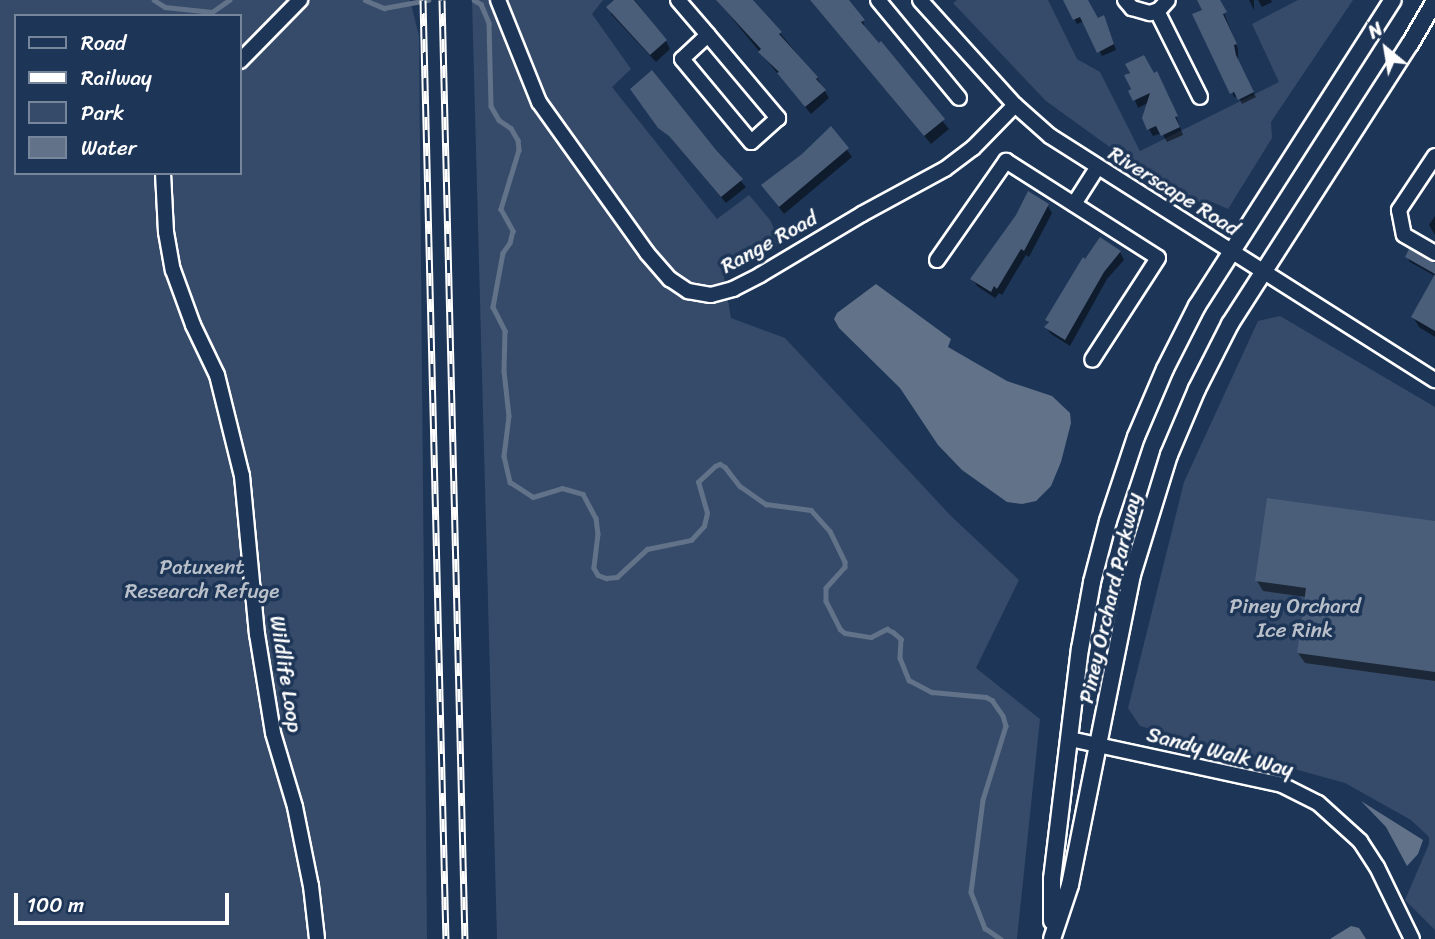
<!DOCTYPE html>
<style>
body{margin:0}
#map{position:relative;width:1435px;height:939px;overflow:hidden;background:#1d3557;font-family:Sriracha,sans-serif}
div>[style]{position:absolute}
.green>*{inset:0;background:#364b69}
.water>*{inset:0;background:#617289}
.shadow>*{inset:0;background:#0007}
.stream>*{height:4.5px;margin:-2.25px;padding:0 2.25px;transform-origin:2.25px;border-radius:2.25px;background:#617289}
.building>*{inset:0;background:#4a5d79}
.roads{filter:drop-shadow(2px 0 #fff) drop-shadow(-2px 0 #fff) drop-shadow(0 2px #fff) drop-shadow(0 -2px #fff)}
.minor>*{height:14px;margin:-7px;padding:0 7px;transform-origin:7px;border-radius:7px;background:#1d3557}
.tertiary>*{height:16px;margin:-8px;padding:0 8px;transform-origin:8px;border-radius:8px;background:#1d3557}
.rail>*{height:7px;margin-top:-3.5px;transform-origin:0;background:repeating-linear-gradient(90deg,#1d3557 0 13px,#fff 0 26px);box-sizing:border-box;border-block:2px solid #fff}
span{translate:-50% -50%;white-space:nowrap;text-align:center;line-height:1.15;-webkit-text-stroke:7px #1d3557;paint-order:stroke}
.street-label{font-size:21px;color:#fff}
.park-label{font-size:21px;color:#b9c0ca}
.legend{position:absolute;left:14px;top:14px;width:228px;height:161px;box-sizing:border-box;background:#1d3557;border:2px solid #77869a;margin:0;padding:9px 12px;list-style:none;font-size:21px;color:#fff}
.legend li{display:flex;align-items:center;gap:14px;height:35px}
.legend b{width:35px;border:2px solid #77869a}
.north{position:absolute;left:1351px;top:14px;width:70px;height:70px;-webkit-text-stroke:5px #1d3557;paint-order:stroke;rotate:330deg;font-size:19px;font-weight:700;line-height:28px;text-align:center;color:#fff}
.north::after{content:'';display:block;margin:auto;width:24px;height:32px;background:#fff;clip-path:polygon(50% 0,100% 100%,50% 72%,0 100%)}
.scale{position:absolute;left:14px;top:893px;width:215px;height:32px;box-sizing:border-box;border:4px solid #fff;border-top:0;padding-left:9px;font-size:21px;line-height:24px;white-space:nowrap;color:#fff;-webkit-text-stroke:5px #1d3557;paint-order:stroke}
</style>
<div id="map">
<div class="green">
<div style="clip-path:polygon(evenodd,0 0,410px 0,419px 36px,427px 939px,0 939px,0 0,16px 16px,240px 16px,240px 173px,16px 173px,16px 16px)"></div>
<div style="clip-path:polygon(472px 0,603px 0,592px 14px,631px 69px,612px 87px,717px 219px,749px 195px,770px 220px,781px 244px,723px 271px,731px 318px,785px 338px,951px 516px,1019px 580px,976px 668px,1040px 719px,1017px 939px,497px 939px)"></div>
<div style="clip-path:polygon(957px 0,1048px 0,1077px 59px,1100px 72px,1140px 151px,1279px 82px,1252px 24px,1298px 0,1353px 0,1271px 122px,1272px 138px,1228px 209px,1212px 202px,1202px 205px,1111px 148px,1046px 101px,953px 3px)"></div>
<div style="clip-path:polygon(1280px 316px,1435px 407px,1435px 930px,1405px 900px,1429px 844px,1429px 837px,1411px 820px,1345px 783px,1140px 726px,1128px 708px,1184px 482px,1258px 321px)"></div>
</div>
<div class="water">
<div style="clip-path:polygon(876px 284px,951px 339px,948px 347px,1007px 381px,1052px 396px,1070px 413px,1071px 423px,1061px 462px,1051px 486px,1036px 501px,1022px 504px,1007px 502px,962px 470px,938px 445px,900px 388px,839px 328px,834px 319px,837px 313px)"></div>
<div style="clip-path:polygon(1361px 801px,1423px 840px,1418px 854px,1407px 866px,1386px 827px)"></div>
<div style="clip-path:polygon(1351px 926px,1359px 928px,1366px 939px,1330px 939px)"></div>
</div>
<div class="shadow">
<div style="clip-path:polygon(617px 0,635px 0,666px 41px,670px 49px,656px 62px,612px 15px,608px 7px)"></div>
<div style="clip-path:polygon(717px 0,753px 0,817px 78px,829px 98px,811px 114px)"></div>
<div style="clip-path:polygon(810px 0,845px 0,863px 21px,866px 31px,949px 129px,931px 144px)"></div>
<div style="clip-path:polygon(1065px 0,1087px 0,1098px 21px,1106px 22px,1116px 50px,1102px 56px,1084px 21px,1077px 24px)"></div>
<div style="clip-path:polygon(1199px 0,1219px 0,1238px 49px,1238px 62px,1256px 97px,1242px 104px,1238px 96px,1234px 97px)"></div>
<div style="clip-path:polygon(1249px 0,1254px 0,1254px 10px)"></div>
<div style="clip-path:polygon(1258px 0,1271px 0,1272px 2px,1262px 7px)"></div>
<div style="clip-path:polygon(1143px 57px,1168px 95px,1183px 135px,1167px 142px,1162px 133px,1153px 136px,1149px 129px,1148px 103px,1138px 108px,1126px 76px)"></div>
<div style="clip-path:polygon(636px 97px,714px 152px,746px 187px,726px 203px)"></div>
<div style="clip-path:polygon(831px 128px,852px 157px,784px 214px,763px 186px,803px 155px)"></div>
<div style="clip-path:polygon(1048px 206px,1052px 213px,1029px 257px,1026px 255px,1002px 295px,999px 293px,995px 298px,977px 286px,973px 279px)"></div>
<div style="clip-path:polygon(1435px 216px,1435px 235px,1429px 225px)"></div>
<div style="clip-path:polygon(1100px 240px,1120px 252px,1124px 260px,1107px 279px,1070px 346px,1051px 334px,1046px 327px,1057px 302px)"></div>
<div style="clip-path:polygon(1410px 252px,1435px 263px,1435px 276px,1410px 262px,1407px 257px)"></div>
<div style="clip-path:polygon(1435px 289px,1435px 337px,1419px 327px,1413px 317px)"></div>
<div style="clip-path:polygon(1435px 523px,1435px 681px,1305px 663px,1298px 653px,1306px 597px,1263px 591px,1257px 581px)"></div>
</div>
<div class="stream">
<div style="left:154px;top:0;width:13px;rotate:32deg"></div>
<div style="left:165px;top:7px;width:47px;rotate:6.1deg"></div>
<div style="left:212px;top:12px;width:21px;rotate:-35deg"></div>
<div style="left:365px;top:0;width:21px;rotate:23deg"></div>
<div style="left:384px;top:8px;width:45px;rotate:-10.3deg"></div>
<div style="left:474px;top:0;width:8px;rotate:30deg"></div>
<div style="left:481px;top:4px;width:21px;rotate:67deg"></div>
<div style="left:489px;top:23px;width:83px;rotate:88.6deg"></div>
<div style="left:491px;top:106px;width:16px;rotate:60deg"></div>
<div style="left:499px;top:120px;width:14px;rotate:34deg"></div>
<div style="left:511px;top:128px;width:14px;rotate:60deg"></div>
<div style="left:518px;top:140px;width:10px;rotate:84deg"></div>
<div style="left:519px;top:150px;width:62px;rotate:107deg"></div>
<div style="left:501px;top:209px;width:25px;rotate:61deg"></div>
<div style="left:513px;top:231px;width:12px;rotate:104deg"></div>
<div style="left:510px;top:243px;width:12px;rotate:125deg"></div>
<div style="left:503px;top:253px;width:55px;rotate:100.5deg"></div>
<div style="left:493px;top:307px;width:27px;rotate:63deg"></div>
<div style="left:505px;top:331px;width:40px;rotate:91.4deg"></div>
<div style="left:504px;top:371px;width:45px;rotate:83.7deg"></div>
<div style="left:509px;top:416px;width:40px;rotate:97.1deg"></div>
<div style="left:504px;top:456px;width:27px;rotate:77deg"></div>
<div style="left:510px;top:482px;width:27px;rotate:33deg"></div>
<div style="left:533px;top:497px;width:30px;rotate:-17deg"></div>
<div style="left:562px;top:488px;width:22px;rotate:16deg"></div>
<div style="left:583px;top:494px;width:27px;rotate:62deg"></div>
<div style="left:596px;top:518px;width:16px;rotate:83deg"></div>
<div style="left:598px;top:534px;width:34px;rotate:97deg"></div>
<div style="left:594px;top:568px;width:8px;rotate:60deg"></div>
<div style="left:598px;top:575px;width:9px;rotate:21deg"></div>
<div style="left:606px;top:578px;width:11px;rotate:-5deg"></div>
<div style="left:617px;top:577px;width:41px;rotate:-43deg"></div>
<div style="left:647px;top:549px;width:45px;rotate:-11.6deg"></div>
<div style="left:691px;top:540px;width:19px;rotate:-47deg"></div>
<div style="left:704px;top:526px;width:13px;rotate:-77deg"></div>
<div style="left:707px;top:513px;width:32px;rotate:-106deg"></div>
<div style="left:698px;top:482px;width:23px;rotate:-43deg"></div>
<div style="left:715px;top:466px;width:5px;rotate:-22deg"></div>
<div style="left:720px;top:464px;width:6px;rotate:31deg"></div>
<div style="left:725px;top:467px;width:24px;rotate:52deg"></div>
<div style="left:740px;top:486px;width:32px;rotate:35deg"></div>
<div style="left:766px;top:504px;width:45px;rotate:7.6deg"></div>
<div style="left:811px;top:510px;width:28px;rotate:48deg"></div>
<div style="left:830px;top:531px;width:34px;rotate:64deg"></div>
<div style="left:845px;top:562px;width:5px;rotate:90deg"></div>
<div style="left:845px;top:567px;width:28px;rotate:132deg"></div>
<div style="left:826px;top:588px;width:13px;rotate:90deg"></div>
<div style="left:826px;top:601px;width:31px;rotate:63deg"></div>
<div style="left:840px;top:629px;width:6px;rotate:39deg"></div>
<div style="left:845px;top:633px;width:26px;rotate:9deg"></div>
<div style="left:871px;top:637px;width:18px;rotate:-27deg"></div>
<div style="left:887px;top:629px;width:7px;rotate:27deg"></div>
<div style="left:893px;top:632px;width:11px;rotate:41deg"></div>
<div style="left:901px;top:639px;width:19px;rotate:93deg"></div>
<div style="left:900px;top:658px;width:24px;rotate:68deg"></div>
<div style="left:909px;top:680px;width:26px;rotate:28deg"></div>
<div style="left:932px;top:692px;width:54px;rotate:5.3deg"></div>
<div style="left:986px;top:697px;width:7px;rotate:27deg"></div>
<div style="left:992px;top:700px;width:19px;rotate:55deg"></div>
<div style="left:1003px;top:716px;width:10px;rotate:73deg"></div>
<div style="left:1006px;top:726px;width:77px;rotate:107.3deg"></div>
<div style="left:983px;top:800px;width:93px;rotate:97.4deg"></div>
<div style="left:971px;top:892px;width:39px;rotate:69deg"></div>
<div style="left:985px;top:928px;width:19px;rotate:35deg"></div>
</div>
<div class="building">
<div style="clip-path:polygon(614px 0,634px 0,667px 40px,650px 55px,606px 7px)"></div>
<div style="clip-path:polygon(716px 0,753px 0,782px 32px,779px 34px,818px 77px,816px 79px,826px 90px,805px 107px,777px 73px,779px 72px,758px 52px,761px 49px)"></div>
<div style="clip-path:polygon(810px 0,849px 0,865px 20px,861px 22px,879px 43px,881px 41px,945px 119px,924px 136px)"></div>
<div style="clip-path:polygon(1063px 0,1088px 0,1098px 18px,1104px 15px,1114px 44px,1097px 53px,1080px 17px,1073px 20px)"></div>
<div style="clip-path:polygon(1197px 0,1220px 0,1227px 12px,1223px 14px,1237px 44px,1234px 45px,1236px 55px,1254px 92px,1238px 100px,1234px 92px,1230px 94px,1192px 14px,1202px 10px)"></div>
<div style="clip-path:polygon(1144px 55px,1154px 73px,1157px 71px,1178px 116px,1175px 117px,1180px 127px,1161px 136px,1156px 126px,1147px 130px,1142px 118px,1150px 93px,1133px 101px,1128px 91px,1131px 89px,1124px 75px,1130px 73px,1125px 64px)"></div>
<div style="clip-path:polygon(652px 70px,716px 150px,743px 179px,721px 197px,669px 136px,658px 128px,630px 89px)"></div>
<div style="clip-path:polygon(831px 126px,849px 148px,779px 207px,761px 185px,802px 154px)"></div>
<div style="clip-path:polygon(1028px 191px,1049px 204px,1024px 251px,1021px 249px,997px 289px,994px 286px,991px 292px,970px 279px,1016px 215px)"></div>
<div style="clip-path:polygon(1100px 237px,1121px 251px,1104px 272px,1065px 340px,1044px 327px,1049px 322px,1045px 320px,1083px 257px,1085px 259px)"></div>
<div style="clip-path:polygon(1409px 249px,1435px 263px,1435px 274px,1405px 257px)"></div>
<div style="clip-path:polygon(1435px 274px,1435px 331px,1411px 317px)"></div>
<div style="clip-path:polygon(1267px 498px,1435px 521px,1435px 672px,1297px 653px,1306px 588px,1255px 581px)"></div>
</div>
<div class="roads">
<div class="minor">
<div style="left:498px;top:0;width:110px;rotate:68.1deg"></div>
<div style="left:539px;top:102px;width:186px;rotate:54.4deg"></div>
<div style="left:647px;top:253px;width:35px;rotate:49deg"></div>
<div style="left:670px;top:279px;width:22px;rotate:34deg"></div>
<div style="left:688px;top:291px;width:23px;rotate:10deg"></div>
<div style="left:711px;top:295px;width:23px;rotate:-15deg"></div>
<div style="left:733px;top:289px;width:30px;rotate:-27deg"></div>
<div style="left:760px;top:275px;width:119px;rotate:-30.9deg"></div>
<div style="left:862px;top:214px;width:94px;rotate:-28.5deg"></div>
<div style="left:945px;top:169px;width:35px;rotate:-37deg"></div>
<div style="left:973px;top:148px;width:60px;rotate:-45.7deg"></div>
<div style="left:678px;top:0;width:46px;rotate:49.4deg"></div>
<div style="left:708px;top:35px;width:109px;rotate:49.9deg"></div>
<div style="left:778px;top:118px;width:36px;rotate:138deg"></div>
<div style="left:751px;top:142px;width:108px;rotate:-129.7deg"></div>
<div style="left:682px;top:59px;width:35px;rotate:-43deg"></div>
<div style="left:878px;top:0;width:127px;rotate:50.4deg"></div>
<div style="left:920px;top:0;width:142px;rotate:47.9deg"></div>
<div style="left:1015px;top:105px;width:47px;rotate:41.5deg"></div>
<div style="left:1050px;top:136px;width:456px;rotate:32.4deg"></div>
<div style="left:1125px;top:0;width:11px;rotate:49deg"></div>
<div style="left:1132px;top:8px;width:19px;rotate:16deg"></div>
<div style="left:1150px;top:13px;width:9px;rotate:-18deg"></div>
<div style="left:1159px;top:10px;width:13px;rotate:-48deg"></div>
<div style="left:1157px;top:11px;width:96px;rotate:63.4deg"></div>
<div style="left:240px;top:61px;width:86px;rotate:-45.5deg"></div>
<div style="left:1435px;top:156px;width:65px;rotate:123.7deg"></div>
<div style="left:1399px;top:210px;width:25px;rotate:79deg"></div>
<div style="left:1404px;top:235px;width:36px;rotate:30deg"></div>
<div style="left:163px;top:173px;width:59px;rotate:87.1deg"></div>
<div style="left:166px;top:232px;width:39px;rotate:80deg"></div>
<div style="left:173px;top:270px;width:59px;rotate:70deg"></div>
<div style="left:193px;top:325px;width:55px;rotate:64.4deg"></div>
<div style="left:217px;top:375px;width:104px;rotate:76.1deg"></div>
<div style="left:242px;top:476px;width:159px;rotate:84.6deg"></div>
<div style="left:257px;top:634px;width:100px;rotate:80.8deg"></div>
<div style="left:273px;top:733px;width:77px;rotate:73.4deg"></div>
<div style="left:295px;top:807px;width:81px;rotate:78.6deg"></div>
<div style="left:311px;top:886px;width:53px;rotate:83.5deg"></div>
<div style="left:1074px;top:204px;width:43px;rotate:-57.4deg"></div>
<div style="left:937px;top:260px;width:121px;rotate:-55.1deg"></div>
<div style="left:1006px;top:161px;width:180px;rotate:32.5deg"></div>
<div style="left:1158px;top:258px;width:121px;rotate:122.9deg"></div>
<div style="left:1070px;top:739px;width:217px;rotate:12.2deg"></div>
<div style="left:1282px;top:785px;width:40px;rotate:26.6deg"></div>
<div style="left:1318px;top:803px;width:57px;rotate:42.1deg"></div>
<div style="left:1360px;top:841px;width:31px;rotate:57deg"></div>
<div style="left:1377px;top:867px;width:80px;rotate:64.1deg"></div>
</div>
<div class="tertiary">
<div style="left:1052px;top:921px;width:42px;rotate:-90deg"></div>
<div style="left:1052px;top:879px;width:232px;rotate:-83.1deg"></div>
<div style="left:1080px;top:649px;width:68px;rotate:-79.8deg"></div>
<div style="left:1092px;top:582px;width:63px;rotate:-75.3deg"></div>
<div style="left:1108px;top:521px;width:89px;rotate:-71.6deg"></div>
<div style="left:1136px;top:437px;width:74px;rotate:-66.9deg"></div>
<div style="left:1165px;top:369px;width:71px;rotate:-63.1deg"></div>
<div style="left:1197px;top:306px;width:363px;rotate:-57.4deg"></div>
<div style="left:1052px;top:939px;width:57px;rotate:-71.6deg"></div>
<div style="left:1070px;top:885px;width:316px;rotate:-78.7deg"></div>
<div style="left:1132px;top:575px;width:126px;rotate:-72.9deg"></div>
<div style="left:1169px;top:455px;width:72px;rotate:-67deg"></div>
<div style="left:1197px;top:389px;width:73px;rotate:-63.1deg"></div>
<div style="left:1230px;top:324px;width:333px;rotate:-57.3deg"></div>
<div style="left:1410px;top:44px;width:50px;rotate:-59.8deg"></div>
</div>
</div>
<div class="rail">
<div style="left:423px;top:0;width:939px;rotate:88.6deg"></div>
<div style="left:442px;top:0;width:939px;rotate:88.6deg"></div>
</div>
<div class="street-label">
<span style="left:1174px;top:191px;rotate:32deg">Riverscape Road</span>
<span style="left:769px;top:242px;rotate:-29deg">Range Road</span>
<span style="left:1110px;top:598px;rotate:-77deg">Piney Orchard Parkway</span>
<span style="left:286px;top:674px;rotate:81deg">Wildlife Loop</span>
<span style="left:1220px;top:752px;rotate:14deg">Sandy Walk Way</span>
</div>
<div class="park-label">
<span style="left:202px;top:579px">Patuxent<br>Research Refuge</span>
<span style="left:1295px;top:618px">Piney Orchard<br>Ice Rink</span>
</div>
<ul class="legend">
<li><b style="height:9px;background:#1d3557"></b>Road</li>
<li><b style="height:9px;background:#fff"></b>Railway</li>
<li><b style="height:19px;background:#364b69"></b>Park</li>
<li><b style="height:19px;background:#617289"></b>Water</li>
</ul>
<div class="north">N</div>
<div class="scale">100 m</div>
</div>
